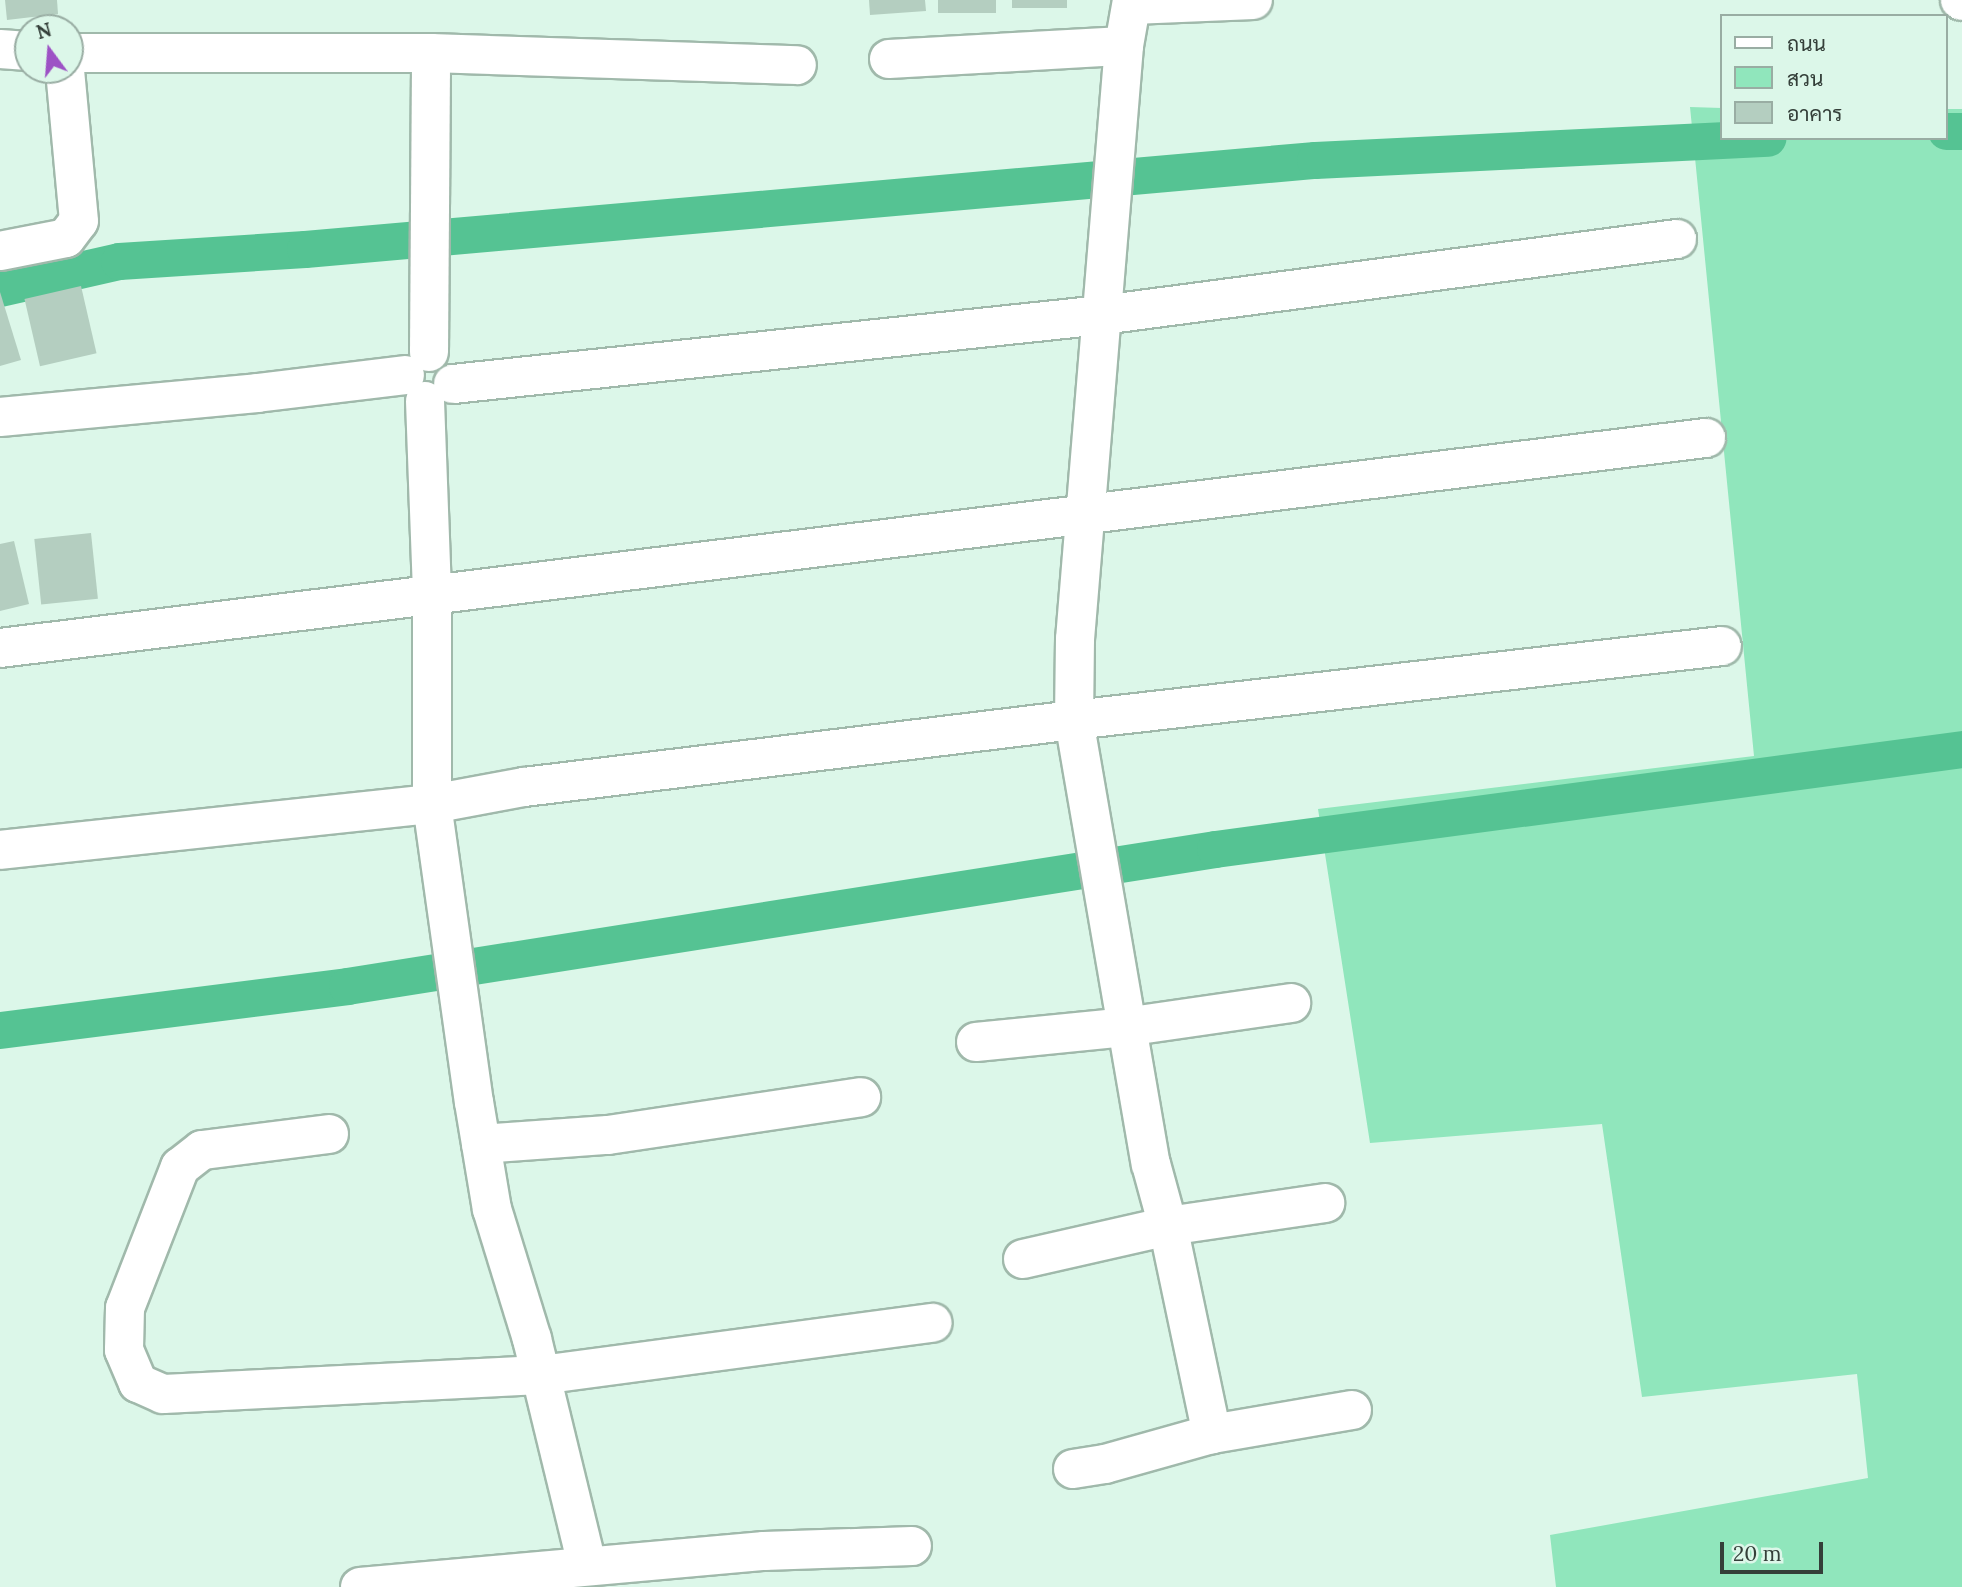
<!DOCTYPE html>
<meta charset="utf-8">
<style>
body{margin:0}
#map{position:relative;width:1962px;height:1587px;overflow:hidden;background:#dcf7e9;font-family:Lora,Sarabun,serif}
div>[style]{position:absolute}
.green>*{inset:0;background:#90e6bc}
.canal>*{height:37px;margin:-18.5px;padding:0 18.5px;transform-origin:18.5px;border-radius:18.5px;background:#55c393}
.building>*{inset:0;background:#b4cec0;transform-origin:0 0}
.roads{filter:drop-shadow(2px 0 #a0b9ab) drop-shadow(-2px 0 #a0b9ab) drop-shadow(0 2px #a0b9ab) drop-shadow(0 -2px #a0b9ab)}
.minor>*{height:38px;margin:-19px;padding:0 19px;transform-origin:19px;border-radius:19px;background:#fff}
span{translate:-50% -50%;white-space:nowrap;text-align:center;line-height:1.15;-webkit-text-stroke:6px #dcf7e9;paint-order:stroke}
.legend{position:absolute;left:1720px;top:14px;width:228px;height:126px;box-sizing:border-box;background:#dcf7e9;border:2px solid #99ada3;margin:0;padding:9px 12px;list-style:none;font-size:21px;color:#343f39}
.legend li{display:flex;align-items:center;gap:14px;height:35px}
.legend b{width:35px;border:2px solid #99ada3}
.north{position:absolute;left:14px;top:14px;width:70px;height:70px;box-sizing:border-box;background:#dcf7e9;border:2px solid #99ada3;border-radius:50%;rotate:344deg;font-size:19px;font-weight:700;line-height:28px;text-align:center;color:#343f39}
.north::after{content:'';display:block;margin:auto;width:24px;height:32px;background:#9d52c5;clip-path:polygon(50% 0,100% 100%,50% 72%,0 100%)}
.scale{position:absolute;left:1720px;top:1542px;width:103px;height:32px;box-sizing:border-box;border:4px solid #343f39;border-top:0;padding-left:9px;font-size:21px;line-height:24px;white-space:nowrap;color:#343f39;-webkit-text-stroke:5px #dcf7e9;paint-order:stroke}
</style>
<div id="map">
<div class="green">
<div style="clip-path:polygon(1690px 107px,1722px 108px,1722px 138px,1946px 138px,1946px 109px,1962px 109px,1962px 1587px,1556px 1587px,1550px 1535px,1868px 1478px,1857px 1374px,1642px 1397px,1602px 1124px,1370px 1143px,1318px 809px,1754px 756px)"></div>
</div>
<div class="canal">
<div style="left:1946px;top:131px;width:16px"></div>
<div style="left:0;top:288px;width:122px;rotate:-12.8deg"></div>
<div style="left:119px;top:261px;width:186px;rotate:-3.7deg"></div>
<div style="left:305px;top:249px;width:1014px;rotate:-5.04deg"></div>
<div style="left:1315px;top:160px;width:453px;rotate:-2.8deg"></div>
<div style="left:0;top:1030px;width:350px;rotate:-7.2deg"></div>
<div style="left:347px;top:986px;width:879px;rotate:-8.97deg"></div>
<div style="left:1215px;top:849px;width:754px;rotate:-7.62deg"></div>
</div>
<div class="building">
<div style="clip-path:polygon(5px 0,57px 0,58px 14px,7px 20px)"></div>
<div style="clip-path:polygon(869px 0,925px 0,926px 11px,870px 15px)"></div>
<div style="left:938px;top:0;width:58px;height:13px"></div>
<div style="left:1012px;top:0;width:55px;height:8px"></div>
<div style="left:81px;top:286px;width:69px;height:58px;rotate:77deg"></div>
<div style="clip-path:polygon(0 292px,21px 360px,0 366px)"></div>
<div style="left:91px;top:533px;width:66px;height:57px;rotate:84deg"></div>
<div style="clip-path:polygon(14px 541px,29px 604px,0 611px,0 544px)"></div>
</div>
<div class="roads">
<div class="minor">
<div style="left:1132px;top:0;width:47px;rotate:99.9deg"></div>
<div style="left:1124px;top:46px;width:595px;rotate:94.72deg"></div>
<div style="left:1075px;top:639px;width:81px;rotate:90.7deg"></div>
<div style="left:1074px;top:720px;width:451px;rotate:80.2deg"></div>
<div style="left:1151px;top:1164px;width:64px;rotate:74.7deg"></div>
<div style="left:1168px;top:1226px;width:213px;rotate:78.1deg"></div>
<div style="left:1960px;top:0;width:2px;rotate:27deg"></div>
<div style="left:1133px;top:5px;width:120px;rotate:-2.4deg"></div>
<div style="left:0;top:49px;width:28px;rotate:4deg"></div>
<div style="left:70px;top:53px;width:361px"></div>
<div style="left:431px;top:53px;width:366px;rotate:1.9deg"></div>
<div style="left:889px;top:59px;width:235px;rotate:-3.2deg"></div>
<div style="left:0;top:251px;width:67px;rotate:-11.1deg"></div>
<div style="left:66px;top:238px;width:21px;rotate:-53deg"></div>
<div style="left:79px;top:221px;width:152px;rotate:-95.3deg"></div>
<div style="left:429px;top:352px;width:299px;rotate:-89.6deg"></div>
<div style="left:453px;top:384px;width:653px;rotate:-6.07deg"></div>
<div style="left:1102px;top:315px;width:580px;rotate:-7.53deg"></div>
<div style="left:425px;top:401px;width:193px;rotate:87.9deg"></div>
<div style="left:432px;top:594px;width:210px;rotate:90deg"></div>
<div style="left:432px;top:804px;width:301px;rotate:82deg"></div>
<div style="left:474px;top:1102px;width:109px;rotate:80.5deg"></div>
<div style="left:492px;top:1209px;width:136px;rotate:72.9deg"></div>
<div style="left:532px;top:1339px;width:233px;rotate:76.3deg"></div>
<div style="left:0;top:417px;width:258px;rotate:-5.3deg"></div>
<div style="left:257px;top:393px;width:149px;rotate:-6.9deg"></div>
<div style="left:0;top:648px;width:1719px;rotate:-7.02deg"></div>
<div style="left:0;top:850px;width:434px;rotate:-6.1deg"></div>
<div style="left:432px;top:804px;width:94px;rotate:-10.5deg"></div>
<div style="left:524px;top:787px;width:554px;rotate:-6.95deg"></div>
<div style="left:1074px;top:720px;width:652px;rotate:-6.51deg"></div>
<div style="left:976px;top:1042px;width:150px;rotate:-5.7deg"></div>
<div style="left:1125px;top:1027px;width:168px;rotate:-8.2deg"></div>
<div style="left:329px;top:1134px;width:128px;rotate:172.8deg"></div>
<div style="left:202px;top:1150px;width:28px;rotate:142deg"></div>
<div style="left:180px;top:1167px;width:151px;rotate:111.3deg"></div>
<div style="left:125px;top:1308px;width:42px;rotate:91.4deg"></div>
<div style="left:124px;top:1350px;width:36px;rotate:67deg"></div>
<div style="left:138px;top:1383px;width:27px;rotate:24deg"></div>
<div style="left:163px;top:1394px;width:378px;rotate:-2.9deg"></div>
<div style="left:541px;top:1375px;width:395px;rotate:-7.6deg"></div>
<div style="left:481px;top:1144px;width:127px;rotate:-4.1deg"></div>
<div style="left:608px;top:1135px;width:256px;rotate:-8.5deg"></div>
<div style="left:1023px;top:1259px;width:149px;rotate:-12.8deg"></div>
<div style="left:1168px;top:1226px;width:159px;rotate:-8.3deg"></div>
<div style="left:1073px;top:1469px;width:32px;rotate:-9deg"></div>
<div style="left:1105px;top:1464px;width:111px;rotate:-15.7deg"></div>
<div style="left:1212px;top:1434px;width:142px;rotate:-9.7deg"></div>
<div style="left:360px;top:1587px;width:406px;rotate:-5.1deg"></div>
<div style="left:764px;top:1551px;width:148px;rotate:-1.9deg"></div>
</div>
</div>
<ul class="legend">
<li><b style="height:9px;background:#fff"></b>ถนน</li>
<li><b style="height:19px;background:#90e6bc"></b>สวน</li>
<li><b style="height:19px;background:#b4cec0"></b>อาคาร</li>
</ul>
<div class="north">N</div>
<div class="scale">20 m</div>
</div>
